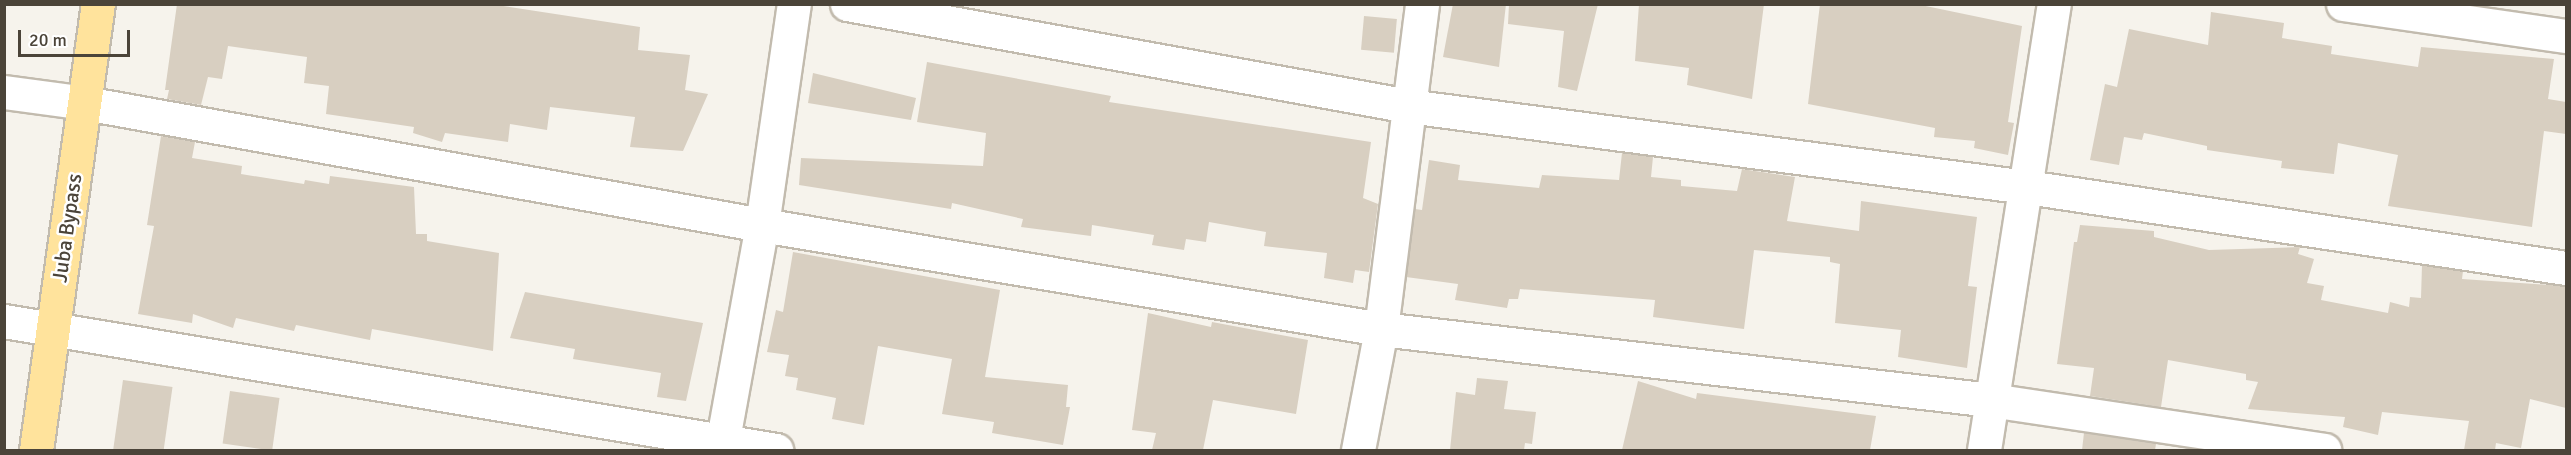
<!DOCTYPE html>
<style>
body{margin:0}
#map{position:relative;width:2571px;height:455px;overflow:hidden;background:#f6f3ec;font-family:Signika,sans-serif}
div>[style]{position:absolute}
.building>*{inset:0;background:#d8cfc1;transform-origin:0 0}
.roads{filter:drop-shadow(2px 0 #c2bbae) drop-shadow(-2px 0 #c2bbae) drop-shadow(0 2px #c2bbae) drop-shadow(0 -2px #c2bbae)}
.minor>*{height:33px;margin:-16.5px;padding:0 16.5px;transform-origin:16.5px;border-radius:16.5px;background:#fff}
.major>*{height:33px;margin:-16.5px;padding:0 16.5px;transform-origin:16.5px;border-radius:16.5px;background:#ffe39c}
span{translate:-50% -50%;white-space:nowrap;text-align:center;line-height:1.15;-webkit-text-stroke:5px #fff;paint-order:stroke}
.street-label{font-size:21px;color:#4b4439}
.frame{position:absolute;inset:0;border:6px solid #4b4439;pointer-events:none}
.scale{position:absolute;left:18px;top:30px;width:112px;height:27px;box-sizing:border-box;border:3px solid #4b4439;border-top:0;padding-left:8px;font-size:18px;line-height:21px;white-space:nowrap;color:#4b4439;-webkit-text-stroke:4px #fff;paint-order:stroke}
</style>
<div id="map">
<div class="building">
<div style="clip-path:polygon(177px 4px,490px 4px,640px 27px,638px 50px,690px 55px,685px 90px,708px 94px,683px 151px,630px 147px,635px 117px,550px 107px,547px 130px,510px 124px,508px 142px,445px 133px,442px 142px,413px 133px,414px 127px,326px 114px,329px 86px,304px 83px,307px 57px,228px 46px,222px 79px,208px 77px,201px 105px,167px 99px,169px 90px,165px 90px)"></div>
<div style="clip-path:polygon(1453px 4px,1506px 4px,1499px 67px,1443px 57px)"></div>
<div style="clip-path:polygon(1509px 4px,1598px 4px,1577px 91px,1558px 87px,1564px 31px,1508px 24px)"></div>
<div style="clip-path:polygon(1639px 4px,1764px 4px,1752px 99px,1687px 85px,1689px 68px,1635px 61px)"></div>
<div style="clip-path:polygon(1820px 4px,1916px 4px,2022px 26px,2008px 122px,2014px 123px,2008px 155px,1974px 148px,1975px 141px,1934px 137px,1935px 128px,1808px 104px)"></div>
<div style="clip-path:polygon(2211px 12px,2284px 23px,2282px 38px,2332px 46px,2331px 54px,2418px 67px,2421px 47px,2554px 59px,2548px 99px,2566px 102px,2566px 134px,2544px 131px,2532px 227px,2388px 206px,2398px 155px,2338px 143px,2334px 174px,2281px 168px,2282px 161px,2207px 150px,2207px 146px,2144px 133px,2142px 140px,2124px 137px,2119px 165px,2090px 160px,2105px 84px,2117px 87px,2129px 29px,2208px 45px)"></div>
<div style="left:1364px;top:16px;width:33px;height:34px;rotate:5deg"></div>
<div style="clip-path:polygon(927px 62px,1111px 96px,1109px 102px,1371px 142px,1363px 198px,1378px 204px,1369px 272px,1355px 270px,1353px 283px,1324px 278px,1327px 253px,1264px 246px,1266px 232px,1209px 222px,1206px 242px,1186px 239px,1184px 250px,1152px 245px,1154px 235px,1092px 225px,1091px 236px,1021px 227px,1023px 219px,952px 203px,951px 209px,799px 185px,801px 158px,983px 166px,986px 133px,917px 122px)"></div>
<div style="clip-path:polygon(813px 73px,916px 98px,911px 120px,808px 103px)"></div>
<div style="clip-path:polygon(161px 136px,195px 142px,192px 158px,242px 166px,241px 174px,304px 184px,305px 180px,329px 184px,330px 176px,414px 187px,416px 234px,427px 234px,427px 241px,499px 253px,493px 351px,372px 329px,370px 340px,296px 325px,294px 331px,236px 318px,233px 328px,193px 314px,192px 323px,138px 314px,154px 226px,147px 225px)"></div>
<div style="clip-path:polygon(1622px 153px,1653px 157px,1651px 177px,1681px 180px,1681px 186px,1737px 191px,1742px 169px,1795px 177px,1787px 221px,1859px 231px,1861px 201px,1977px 217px,1968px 286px,1977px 287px,1967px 368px,1898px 357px,1901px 330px,1835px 323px,1840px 264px,1830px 262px,1830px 257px,1754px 250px,1744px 329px,1653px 317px,1655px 300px,1520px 289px,1518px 299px,1509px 299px,1507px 308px,1455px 300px,1458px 284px,1406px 277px,1415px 209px,1422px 210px,1429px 160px,1460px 165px,1458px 180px,1539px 188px,1542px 175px,1619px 180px)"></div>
<div style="clip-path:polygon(2080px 225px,2154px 231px,2154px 237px,2209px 250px,2300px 247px,2298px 254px,2314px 259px,2307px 283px,2324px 286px,2321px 300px,2388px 313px,2390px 302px,2409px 307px,2410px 297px,2421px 298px,2422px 265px,2463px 271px,2462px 279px,2566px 286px,2566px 408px,2530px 399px,2521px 448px,2496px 443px,2495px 450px,2464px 450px,2469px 421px,2382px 412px,2378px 435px,2343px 427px,2345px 417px,2248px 409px,2258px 382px,2246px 380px,2246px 374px,2168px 360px,2161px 407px,2090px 396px,2094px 368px,2057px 364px,2074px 242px,2077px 242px)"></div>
<div style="clip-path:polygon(793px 252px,1000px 290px,985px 377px,1068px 385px,1066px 407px,1070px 407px,1063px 445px,992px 433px,994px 422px,942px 414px,952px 359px,878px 346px,864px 425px,832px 419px,836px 398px,796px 390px,798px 378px,785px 376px,789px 355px,767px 352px,776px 310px,783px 312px)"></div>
<div style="clip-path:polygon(525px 292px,703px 323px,686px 401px,657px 397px,661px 373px,573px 359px,575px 349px,510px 338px)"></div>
<div style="clip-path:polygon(1148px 313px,1211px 327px,1212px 322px,1308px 340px,1296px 414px,1213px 400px,1203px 450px,1152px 450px,1156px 433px,1132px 430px)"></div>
<div style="clip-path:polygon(1477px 378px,1508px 381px,1504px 409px,1536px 412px,1532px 444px,1525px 443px,1524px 450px,1450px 450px,1456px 392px,1475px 395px)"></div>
<div style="left:123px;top:380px;width:50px;height:71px;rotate:8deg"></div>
<div style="clip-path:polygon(1638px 381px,1696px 399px,1697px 393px,1876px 416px,1870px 450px,1622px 450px)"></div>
<div style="left:230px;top:391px;width:50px;height:53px;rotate:8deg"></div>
<div style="clip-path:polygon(2084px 433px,2156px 444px,2155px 450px,2082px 450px)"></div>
</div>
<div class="roads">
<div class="minor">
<div style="left:847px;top:4px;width:570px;rotate:10.3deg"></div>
<div style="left:1408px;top:106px;width:624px;rotate:7.46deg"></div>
<div style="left:2027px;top:187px;width:545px;rotate:8.55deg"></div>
<div style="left:2343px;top:4px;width:225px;rotate:8.2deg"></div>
<div style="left:4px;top:92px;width:82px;rotate:7.7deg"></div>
<div style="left:85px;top:103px;width:688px;rotate:10.22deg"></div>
<div style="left:762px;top:225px;width:628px;rotate:9.54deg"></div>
<div style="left:1381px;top:329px;width:614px;rotate:6.64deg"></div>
<div style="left:1991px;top:400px;width:337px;rotate:8.5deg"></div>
<div style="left:4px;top:321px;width:783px;rotate:9.49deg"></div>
<div style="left:721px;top:450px;width:229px;rotate:-79.7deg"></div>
<div style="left:762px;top:225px;width:223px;rotate:-81.8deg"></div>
<div style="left:1358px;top:450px;width:123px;rotate:-79.2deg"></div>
<div style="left:1381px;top:329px;width:328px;rotate:-82.8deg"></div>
<div style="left:1984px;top:450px;width:451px;rotate:-81.1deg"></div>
</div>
<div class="major">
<div style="left:36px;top:450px;width:450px;rotate:-82.1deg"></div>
</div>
</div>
<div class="street-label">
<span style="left:67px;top:228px;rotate:-82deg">Juba Bypass</span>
</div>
<div class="frame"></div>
<div class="scale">20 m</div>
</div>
